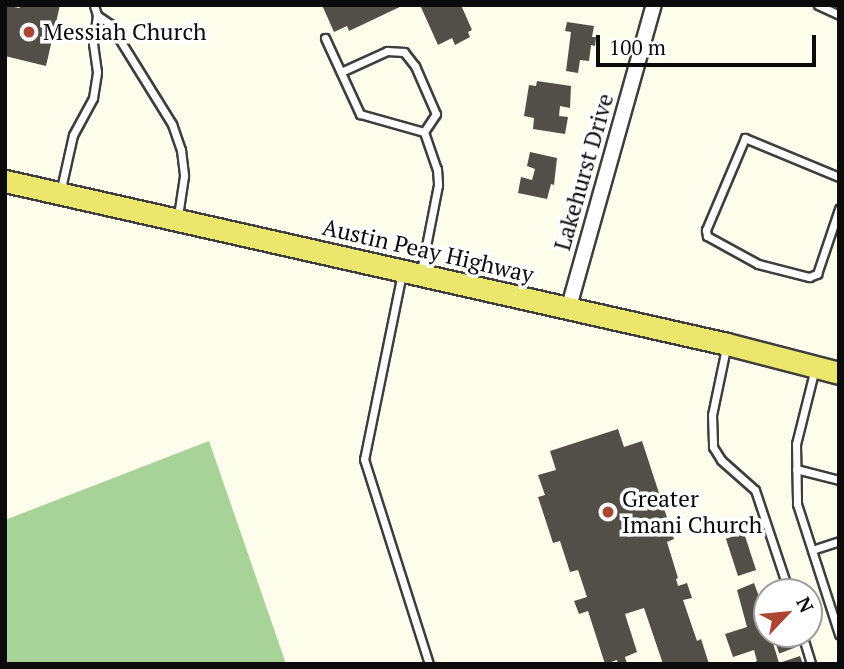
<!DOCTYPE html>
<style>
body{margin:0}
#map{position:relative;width:844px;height:669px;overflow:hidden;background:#fdfdeb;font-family:"PT Serif",serif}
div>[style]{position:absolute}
.forest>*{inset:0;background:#a7d399}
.building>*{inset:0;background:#524e48;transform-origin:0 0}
.roads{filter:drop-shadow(2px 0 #3e3e3e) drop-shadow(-2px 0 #3e3e3e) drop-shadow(0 2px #3e3e3e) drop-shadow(0 -2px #3e3e3e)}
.lane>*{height:7px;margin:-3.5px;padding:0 3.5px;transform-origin:3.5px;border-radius:3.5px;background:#fff}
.street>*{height:14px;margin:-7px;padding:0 7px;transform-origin:7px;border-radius:7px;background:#fff}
.primary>*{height:21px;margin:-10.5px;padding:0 10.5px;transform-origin:10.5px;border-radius:10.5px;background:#ebe76d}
.dots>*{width:19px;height:19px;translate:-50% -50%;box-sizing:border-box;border:4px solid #fff;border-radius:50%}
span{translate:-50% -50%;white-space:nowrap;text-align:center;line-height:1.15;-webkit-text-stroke:7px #fff;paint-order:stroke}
.poi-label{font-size:23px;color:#0b0b0b}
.left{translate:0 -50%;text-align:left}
.street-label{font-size:23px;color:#0b0b0b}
.frame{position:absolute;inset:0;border:7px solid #0b0b0b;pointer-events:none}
.north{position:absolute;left:753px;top:578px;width:70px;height:70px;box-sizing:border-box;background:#fff;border:2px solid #9d9d9d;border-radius:50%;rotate:64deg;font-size:19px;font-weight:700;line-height:28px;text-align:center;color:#0b0b0b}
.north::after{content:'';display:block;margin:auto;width:24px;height:32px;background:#ac4531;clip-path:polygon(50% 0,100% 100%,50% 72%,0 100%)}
.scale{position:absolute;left:596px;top:35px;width:220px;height:32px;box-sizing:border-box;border:4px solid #0b0b0b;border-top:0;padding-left:9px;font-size:21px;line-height:24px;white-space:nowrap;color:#0b0b0b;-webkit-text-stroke:5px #fff;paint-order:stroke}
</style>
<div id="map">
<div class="forest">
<div style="clip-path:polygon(209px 441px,286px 664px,5px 664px,5px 520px)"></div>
</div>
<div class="building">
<div style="clip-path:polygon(5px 5px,19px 8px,22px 5px,60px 5px,46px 66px,5px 56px)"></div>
<div style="clip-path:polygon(322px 5px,404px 5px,349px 31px,347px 26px,334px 32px)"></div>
<div style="clip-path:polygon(420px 5px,461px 5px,472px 30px,468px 32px,470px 37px,455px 45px,452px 38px,438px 45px)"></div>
<div style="clip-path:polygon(567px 22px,594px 26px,592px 37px,596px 37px,595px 46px,591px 45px,589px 61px,580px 60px,578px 73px,566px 71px,571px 32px,565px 31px)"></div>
<div style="clip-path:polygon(537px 81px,571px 86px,570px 108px,560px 106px,559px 116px,568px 117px,565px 134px,533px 129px,534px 118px,524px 116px,529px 85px,536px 86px)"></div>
<div style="clip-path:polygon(530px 152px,557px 158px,554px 185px,551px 184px,547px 199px,518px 193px,521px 177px,532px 180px,535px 169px,527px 166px)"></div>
<div style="clip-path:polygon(618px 429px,624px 447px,642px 441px,674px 539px,667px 542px,678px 578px,676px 579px,678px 586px,687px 583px,692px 598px,683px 600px,697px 641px,701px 639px,709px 664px,663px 664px,644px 608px,625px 614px,637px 652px,625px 657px,627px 664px,618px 664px,617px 660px,605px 664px,588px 611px,579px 614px,574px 601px,587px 597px,578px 570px,570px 572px,560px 541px,553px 543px,538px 497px,545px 495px,538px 475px,556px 470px,550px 451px)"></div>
<div style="left:744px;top:533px;width:39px;height:19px;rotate:72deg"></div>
<div style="clip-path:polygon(754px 583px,767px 618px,767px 634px,799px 634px,773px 643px,779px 663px,800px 656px,803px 664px,751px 664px,757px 661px,754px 650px,733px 657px,725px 634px,747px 627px,737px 590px)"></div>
<div style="left:792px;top:639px;width:9px;height:17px;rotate:69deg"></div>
</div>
<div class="roads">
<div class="lane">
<div style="left:818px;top:5px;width:23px;rotate:25deg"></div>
<div style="left:97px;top:15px;width:16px;rotate:35deg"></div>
<div style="left:110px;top:24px;width:118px;rotate:58.2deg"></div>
<div style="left:172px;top:124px;width:28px;rotate:71deg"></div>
<div style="left:181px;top:150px;width:26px;rotate:83deg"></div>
<div style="left:184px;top:176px;width:40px;rotate:98.5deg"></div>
<div style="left:325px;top:38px;width:84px;rotate:65.3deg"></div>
<div style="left:360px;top:114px;width:66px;rotate:15.7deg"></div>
<div style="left:424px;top:132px;width:39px;rotate:71deg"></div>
<div style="left:437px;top:169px;width:16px;rotate:86deg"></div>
<div style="left:438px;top:185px;width:89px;rotate:101.1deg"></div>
<div style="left:341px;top:72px;width:51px;rotate:-24.5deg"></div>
<div style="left:387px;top:51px;width:17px;rotate:3deg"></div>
<div style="left:404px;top:52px;width:18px;rotate:52deg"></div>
<div style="left:415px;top:66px;width:52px;rotate:66.4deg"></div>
<div style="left:436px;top:114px;width:22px;rotate:124deg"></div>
<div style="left:839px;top:177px;width:102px;rotate:-157.5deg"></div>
<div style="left:745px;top:138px;width:100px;rotate:113deg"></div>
<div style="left:706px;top:230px;width:6px;rotate:81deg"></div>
<div style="left:707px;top:236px;width:58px;rotate:28.8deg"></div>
<div style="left:758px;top:264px;width:53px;rotate:14.3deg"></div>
<div style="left:809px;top:277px;width:9px;rotate:-21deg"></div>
<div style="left:817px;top:274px;width:69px;rotate:-71.3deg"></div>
<div style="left:60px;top:193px;width:59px;rotate:-77.4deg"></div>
<div style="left:73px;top:135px;width:42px;rotate:-61.6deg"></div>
<div style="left:93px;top:98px;width:26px;rotate:-81deg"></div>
<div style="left:97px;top:72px;width:28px;rotate:-98deg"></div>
<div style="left:93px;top:44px;width:29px;rotate:-82deg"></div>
<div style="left:97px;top:15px;width:10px;rotate:-107deg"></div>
<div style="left:402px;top:273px;width:190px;rotate:101.5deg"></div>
<div style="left:364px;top:459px;width:215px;rotate:72.4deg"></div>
<div style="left:726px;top:348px;width:68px;rotate:101.8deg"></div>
<div style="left:712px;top:415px;width:32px;rotate:88deg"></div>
<div style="left:713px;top:447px;width:15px;rotate:58deg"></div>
<div style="left:721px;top:460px;width:45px;rotate:41.4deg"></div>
<div style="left:755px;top:490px;width:108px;rotate:71.6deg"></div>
<div style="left:815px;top:368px;width:78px;rotate:104deg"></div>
<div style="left:796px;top:444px;width:60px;rotate:89deg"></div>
<div style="left:797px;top:504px;width:137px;rotate:72.1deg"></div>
<div style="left:796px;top:469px;width:44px;rotate:14.3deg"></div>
<div style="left:812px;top:550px;width:28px;rotate:-18deg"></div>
<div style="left:802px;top:634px;width:31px;rotate:73deg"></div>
</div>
<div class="street">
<div style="left:568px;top:310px;width:317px;rotate:-74.3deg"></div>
</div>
<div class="primary">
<div style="left:5px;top:181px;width:740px;rotate:12.72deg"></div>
<div style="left:727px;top:344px;width:116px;rotate:14.5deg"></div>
</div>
</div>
<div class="dots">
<div style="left:29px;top:32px;background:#ac4531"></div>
<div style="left:608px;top:512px;background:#ac4531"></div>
</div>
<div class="poi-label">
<span class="left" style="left:43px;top:32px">Messiah Church</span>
<span class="left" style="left:622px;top:512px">Greater<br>Imani Church</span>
</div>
<div class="street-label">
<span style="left:584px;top:172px;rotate:-74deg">Lakehurst Drive</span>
<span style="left:428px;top:251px;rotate:13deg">Austin Peay Highway</span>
</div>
<div class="frame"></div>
<div class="north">N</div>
<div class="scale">100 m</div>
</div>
